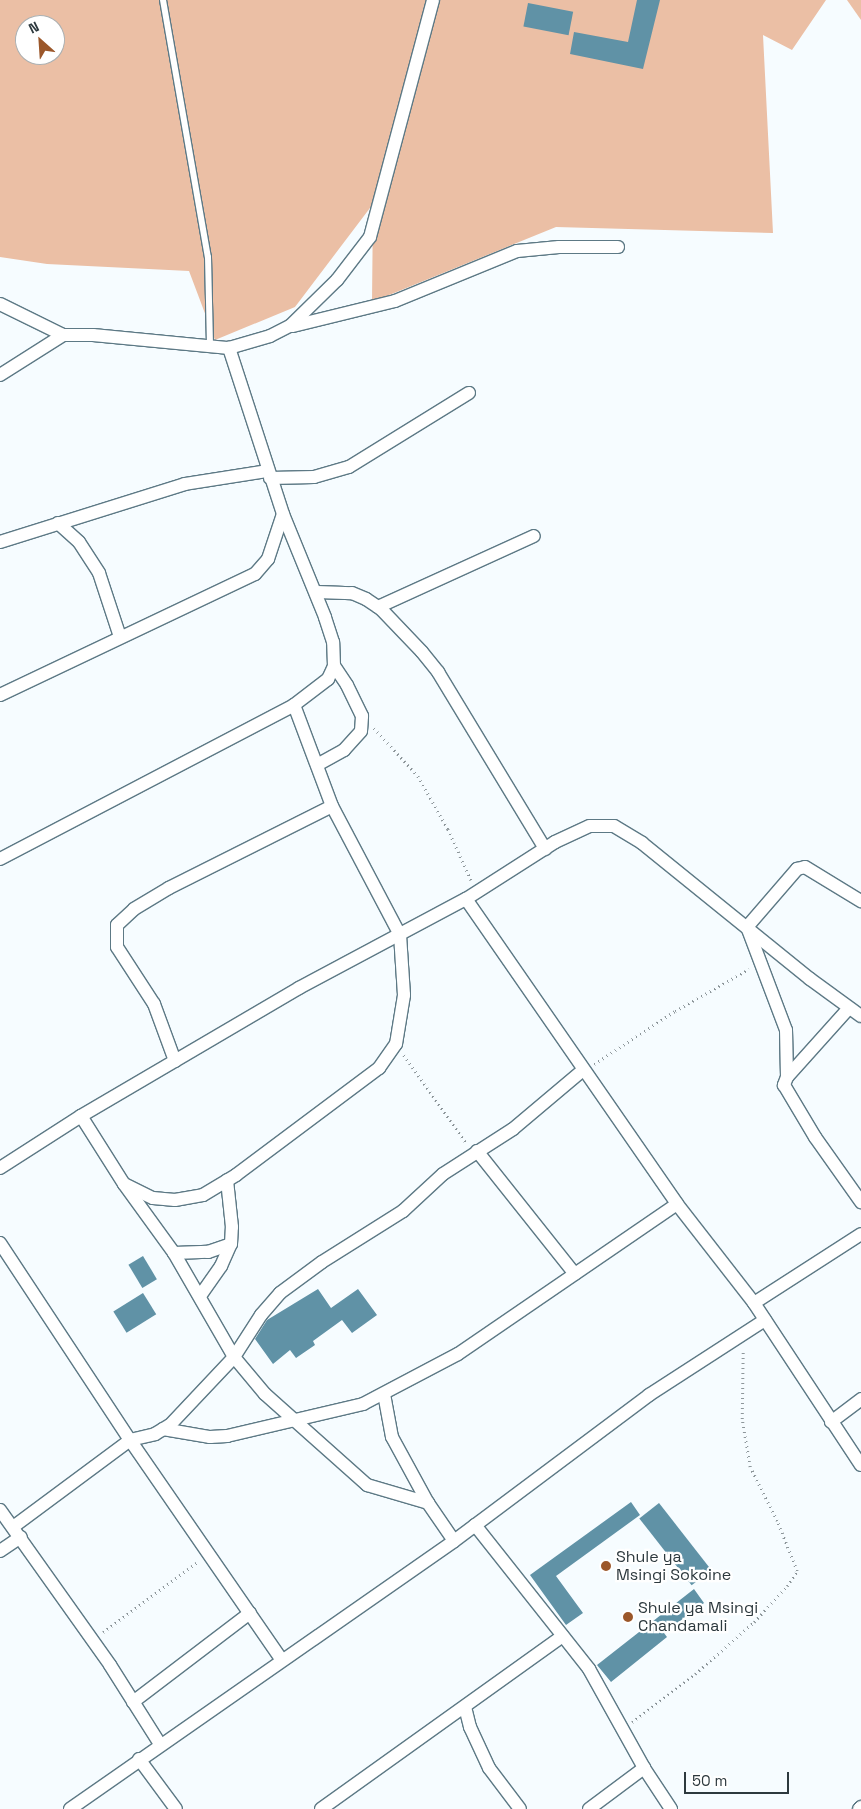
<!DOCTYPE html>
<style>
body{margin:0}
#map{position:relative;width:861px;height:1809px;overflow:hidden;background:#f6fcff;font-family:"Space Grotesk",sans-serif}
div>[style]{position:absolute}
.forest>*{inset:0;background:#ebbfa5}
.building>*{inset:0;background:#6092a6;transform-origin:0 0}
.path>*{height:2.5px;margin-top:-1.25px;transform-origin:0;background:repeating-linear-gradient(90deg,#8d969a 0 1px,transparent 0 5px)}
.roads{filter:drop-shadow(1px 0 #5d7985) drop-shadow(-1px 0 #5d7985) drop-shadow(0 1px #5d7985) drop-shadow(0 -1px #5d7985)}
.lane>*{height:6px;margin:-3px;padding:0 3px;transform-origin:3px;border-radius:3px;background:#fff}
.street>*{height:12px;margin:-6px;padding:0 6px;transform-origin:6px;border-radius:6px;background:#fff}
.dots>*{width:14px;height:14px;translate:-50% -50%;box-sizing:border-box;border:2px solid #fff;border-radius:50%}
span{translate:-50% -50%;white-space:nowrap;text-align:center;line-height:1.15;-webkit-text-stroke:4.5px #fff;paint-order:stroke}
.poi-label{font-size:16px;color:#2d393e}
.left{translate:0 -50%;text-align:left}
.north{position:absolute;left:15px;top:15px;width:50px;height:50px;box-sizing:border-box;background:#fff;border:1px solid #abb0b2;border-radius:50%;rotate:334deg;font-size:14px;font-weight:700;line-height:20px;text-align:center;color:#2d393e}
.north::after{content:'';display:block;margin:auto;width:18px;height:22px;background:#9b572a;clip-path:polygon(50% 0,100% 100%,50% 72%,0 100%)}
.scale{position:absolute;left:684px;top:1772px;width:105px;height:22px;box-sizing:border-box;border:2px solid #2d393e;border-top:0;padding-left:6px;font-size:15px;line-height:18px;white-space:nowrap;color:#2d393e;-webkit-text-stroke:4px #fff;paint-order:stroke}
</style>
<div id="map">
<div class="forest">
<div style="clip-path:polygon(evenodd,0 0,826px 0,792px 50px,763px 35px,773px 233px,556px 227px,372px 302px,373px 204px,295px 307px,215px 340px,189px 271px,47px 264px,0 257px,0 0,25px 25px,55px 25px,55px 55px,25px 55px,25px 25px)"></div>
<div style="clip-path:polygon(847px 0,861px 0,861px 20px)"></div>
</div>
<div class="building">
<div style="clip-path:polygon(637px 0,660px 0,643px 69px,570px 54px,574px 32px,628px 42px)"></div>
<div style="left:528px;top:3px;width:46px;height:24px;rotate:11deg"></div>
<div style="left:143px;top:1256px;width:27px;height:17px;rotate:59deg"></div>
<div style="clip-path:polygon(318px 1289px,331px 1308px,358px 1289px,377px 1315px,352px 1333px,342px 1320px,313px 1341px,315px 1345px,296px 1358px,290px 1350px,273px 1364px,255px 1339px,267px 1320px)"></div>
<div style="left:143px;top:1293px;width:25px;height:35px;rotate:58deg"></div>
<div style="clip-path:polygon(631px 1502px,640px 1515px,556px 1576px,583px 1613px,566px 1625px,530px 1575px)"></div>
<div style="left:659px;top:1503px;width:85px;height:25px;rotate:52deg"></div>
<div style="clip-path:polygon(694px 1589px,704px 1603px,664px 1633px,667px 1637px,611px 1682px,597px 1665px)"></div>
</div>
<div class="path">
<div style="left:374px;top:728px;width:65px;rotate:47.5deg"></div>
<div style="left:418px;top:776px;width:61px;rotate:60.5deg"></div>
<div style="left:448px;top:829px;width:56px;rotate:65.7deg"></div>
<div style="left:404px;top:1055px;width:109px;rotate:54.7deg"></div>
<div style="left:594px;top:1064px;width:97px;rotate:-33.2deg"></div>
<div style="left:675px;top:1011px;width:85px;rotate:-29.6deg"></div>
<div style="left:103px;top:1632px;width:119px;rotate:-36.5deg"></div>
<div style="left:632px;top:1722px;width:79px;rotate:-37.3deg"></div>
<div style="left:695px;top:1674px;width:79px;rotate:-41.4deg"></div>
<div style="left:754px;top:1622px;width:49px;rotate:-47.5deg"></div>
<div style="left:787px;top:1586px;width:18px;rotate:-56deg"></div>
<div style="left:797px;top:1571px;width:54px;rotate:-111.8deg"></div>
<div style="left:777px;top:1521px;width:60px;rotate:-116.6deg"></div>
<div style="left:750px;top:1467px;width:49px;rotate:-99.5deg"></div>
<div style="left:742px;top:1419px;width:69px;rotate:-89.2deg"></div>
</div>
<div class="roads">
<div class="lane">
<div style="left:163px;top:0;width:261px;rotate:80.1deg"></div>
<div style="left:208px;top:257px;width:90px;rotate:88.7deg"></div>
</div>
<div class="street">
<div style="left:0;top:304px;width:70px;rotate:26.2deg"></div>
<div style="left:293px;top:326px;width:105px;rotate:-13.8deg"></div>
<div style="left:395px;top:301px;width:132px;rotate:-22.3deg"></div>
<div style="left:517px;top:251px;width:42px;rotate:-5.4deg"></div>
<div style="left:559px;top:247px;width:59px"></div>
<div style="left:0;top:375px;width:75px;rotate:-32.4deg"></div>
<div style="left:63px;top:335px;width:30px"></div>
<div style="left:93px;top:335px;width:137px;rotate:5.5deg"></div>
<div style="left:229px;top:348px;width:43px;rotate:-16.3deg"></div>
<div style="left:270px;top:336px;width:22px;rotate:-27deg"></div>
<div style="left:290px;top:326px;width:66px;rotate:-44.4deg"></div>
<div style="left:337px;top:280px;width:54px;rotate:-52.5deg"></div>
<div style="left:370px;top:237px;width:245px;rotate:-75.1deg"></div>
<div style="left:270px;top:478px;width:44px;rotate:-1.3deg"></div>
<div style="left:314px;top:477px;width:36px;rotate:-16deg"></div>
<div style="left:349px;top:467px;width:141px;rotate:-31.7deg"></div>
<div style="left:58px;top:523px;width:28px;rotate:42deg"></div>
<div style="left:79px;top:542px;width:37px;rotate:57deg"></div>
<div style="left:99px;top:573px;width:67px;rotate:71.8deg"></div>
<div style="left:0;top:542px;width:194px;rotate:-17.4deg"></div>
<div style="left:185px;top:484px;width:83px;rotate:-9deg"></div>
<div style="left:317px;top:592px;width:35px;rotate:2deg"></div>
<div style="left:352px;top:593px;width:15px;rotate:23deg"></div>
<div style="left:366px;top:599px;width:18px;rotate:34deg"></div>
<div style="left:381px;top:609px;width:59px;rotate:46.4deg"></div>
<div style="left:422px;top:652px;width:26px;rotate:51deg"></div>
<div style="left:438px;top:672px;width:207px;rotate:58.8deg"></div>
<div style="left:378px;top:607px;width:171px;rotate:-24.5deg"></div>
<div style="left:0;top:695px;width:282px;rotate:-25.4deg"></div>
<div style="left:255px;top:574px;width:20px;rotate:-49deg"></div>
<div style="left:268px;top:559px;width:47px;rotate:-71.6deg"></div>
<div style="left:317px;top:765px;width:31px;rotate:-29deg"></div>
<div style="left:344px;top:750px;width:25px;rotate:-48deg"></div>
<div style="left:361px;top:731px;width:15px;rotate:-86deg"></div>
<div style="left:362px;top:716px;width:34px;rotate:-116deg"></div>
<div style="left:347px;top:685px;width:23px;rotate:-124deg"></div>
<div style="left:0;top:859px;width:332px;rotate:-27.6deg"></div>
<div style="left:294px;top:705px;width:43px;rotate:-37.4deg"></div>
<div style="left:328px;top:679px;width:14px;rotate:-65deg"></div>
<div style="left:334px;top:666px;width:24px;rotate:-92deg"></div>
<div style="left:333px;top:642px;width:26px;rotate:-108deg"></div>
<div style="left:325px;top:617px;width:111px;rotate:-112.2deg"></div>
<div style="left:283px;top:514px;width:175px;rotate:-108deg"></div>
<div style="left:466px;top:899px;width:371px;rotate:55.3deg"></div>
<div style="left:677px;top:1204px;width:125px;rotate:52.1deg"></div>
<div style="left:754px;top:1303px;width:194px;rotate:56.6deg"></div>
<div style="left:849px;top:1008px;width:93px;rotate:131.9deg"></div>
<div style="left:787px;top:1077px;width:9px;rotate:111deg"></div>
<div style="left:784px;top:1085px;width:61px;rotate:59.2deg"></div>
<div style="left:815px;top:1137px;width:80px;rotate:54.7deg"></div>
<div style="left:175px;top:1061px;width:61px;rotate:-110.2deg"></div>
<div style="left:154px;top:1004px;width:68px;rotate:-123deg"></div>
<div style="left:117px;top:947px;width:22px;rotate:-90deg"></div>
<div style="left:117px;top:925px;width:23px;rotate:-43deg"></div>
<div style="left:134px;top:909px;width:41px;rotate:-31deg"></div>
<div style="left:169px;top:888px;width:182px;rotate:-26.7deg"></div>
<div style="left:787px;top:1077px;width:47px;rotate:-91.2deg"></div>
<div style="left:786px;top:1030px;width:110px;rotate:-110.7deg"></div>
<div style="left:747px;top:927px;width:77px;rotate:-49.2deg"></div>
<div style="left:797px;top:869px;width:8px;rotate:-14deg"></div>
<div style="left:805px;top:867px;width:66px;rotate:31.3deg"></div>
<div style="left:81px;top:1116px;width:80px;rotate:57.7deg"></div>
<div style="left:124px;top:1184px;width:85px;rotate:54.1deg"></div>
<div style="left:174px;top:1253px;width:120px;rotate:60deg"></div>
<div style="left:234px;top:1357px;width:48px;rotate:50deg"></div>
<div style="left:265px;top:1394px;width:137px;rotate:41.7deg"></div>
<div style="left:367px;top:1485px;width:64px;rotate:16.4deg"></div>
<div style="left:477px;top:1151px;width:157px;rotate:51.5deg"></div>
<div style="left:0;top:1168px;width:96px;rotate:-32.7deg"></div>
<div style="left:81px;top:1116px;width:253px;rotate:-30.4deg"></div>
<div style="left:299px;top:988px;width:189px;rotate:-28.1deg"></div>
<div style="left:466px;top:899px;width:106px;rotate:-32.6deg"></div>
<div style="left:555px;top:842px;width:38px;rotate:-25deg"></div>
<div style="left:590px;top:826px;width:24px"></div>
<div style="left:614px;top:826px;width:33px;rotate:31deg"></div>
<div style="left:642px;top:843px;width:216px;rotate:39deg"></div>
<div style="left:810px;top:979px;width:63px;rotate:36deg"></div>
<div style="left:124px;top:1184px;width:32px;rotate:26deg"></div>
<div style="left:153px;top:1198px;width:22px;rotate:5deg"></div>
<div style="left:175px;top:1200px;width:28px;rotate:-10deg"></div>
<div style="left:203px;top:1195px;width:39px;rotate:-31deg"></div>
<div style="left:236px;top:1175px;width:179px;rotate:-36.8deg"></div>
<div style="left:379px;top:1068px;width:29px;rotate:-55deg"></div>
<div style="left:396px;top:1044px;width:50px;rotate:-80.7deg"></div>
<div style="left:404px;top:995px;width:60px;rotate:-93.8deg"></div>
<div style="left:400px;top:935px;width:146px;rotate:-117.8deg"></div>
<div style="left:332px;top:806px;width:108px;rotate:-110.6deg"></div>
<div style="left:0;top:1243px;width:236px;rotate:56.6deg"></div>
<div style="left:130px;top:1440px;width:267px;rotate:55.4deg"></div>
<div style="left:174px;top:1253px;width:34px;rotate:-2deg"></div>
<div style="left:208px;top:1252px;width:24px;rotate:-19deg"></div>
<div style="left:200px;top:1296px;width:37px;rotate:-55deg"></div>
<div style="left:221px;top:1266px;width:24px;rotate:-66deg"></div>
<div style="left:231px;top:1244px;width:17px;rotate:-87deg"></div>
<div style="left:232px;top:1227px;width:47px;rotate:-96.1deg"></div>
<div style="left:754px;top:1303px;width:127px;rotate:-32.8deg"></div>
<div style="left:384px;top:1394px;width:44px;rotate:79.5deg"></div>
<div style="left:392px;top:1437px;width:75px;rotate:61.4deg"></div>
<div style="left:428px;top:1503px;width:46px;rotate:55.6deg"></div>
<div style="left:831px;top:1422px;width:38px;rotate:-37deg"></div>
<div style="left:163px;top:1429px;width:48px;rotate:9.7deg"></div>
<div style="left:210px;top:1437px;width:17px;rotate:-3deg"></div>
<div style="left:227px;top:1436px;width:140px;rotate:-13.2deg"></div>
<div style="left:363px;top:1404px;width:107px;rotate:-27.8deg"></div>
<div style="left:458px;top:1354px;width:265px;rotate:-34.4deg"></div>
<div style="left:0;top:1510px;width:190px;rotate:54.6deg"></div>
<div style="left:110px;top:1665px;width:93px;rotate:57.7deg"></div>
<div style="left:475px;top:1525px;width:184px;rotate:51.6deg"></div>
<div style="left:589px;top:1669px;width:113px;rotate:60.9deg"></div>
<div style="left:644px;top:1768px;width:49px;rotate:56.6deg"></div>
<div style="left:13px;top:1527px;width:146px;rotate:-36.6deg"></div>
<div style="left:130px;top:1440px;width:26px;rotate:-13deg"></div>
<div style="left:155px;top:1434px;width:17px;rotate:-31deg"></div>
<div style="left:170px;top:1425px;width:93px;rotate:-46.7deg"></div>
<div style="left:234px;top:1357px;width:50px;rotate:-57.3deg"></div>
<div style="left:261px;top:1315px;width:29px;rotate:-49deg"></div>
<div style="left:280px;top:1293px;width:52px;rotate:-36.4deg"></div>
<div style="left:322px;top:1262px;width:96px;rotate:-32.2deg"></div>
<div style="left:403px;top:1211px;width:54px;rotate:-42.8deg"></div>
<div style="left:443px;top:1174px;width:83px;rotate:-32.7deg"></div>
<div style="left:513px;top:1129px;width:92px;rotate:-40.1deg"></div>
<div style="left:0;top:1551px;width:25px;rotate:-34deg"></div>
<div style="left:133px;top:1702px;width:147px;rotate:-37.3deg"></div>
<div style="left:465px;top:1707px;width:21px;rotate:76deg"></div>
<div style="left:470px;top:1727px;width:45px;rotate:65.1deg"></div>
<div style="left:489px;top:1768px;width:51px;rotate:52.9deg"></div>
<div style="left:139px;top:1759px;width:62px;rotate:53.5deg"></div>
<div style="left:70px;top:1809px;width:468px;rotate:-34.9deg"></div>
<div style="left:454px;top:1541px;width:244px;rotate:-36.8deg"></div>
<div style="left:649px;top:1395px;width:138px;rotate:-32.9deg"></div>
<div style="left:321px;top:1809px;width:297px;rotate:-35.6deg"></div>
<div style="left:589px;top:1809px;width:69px;rotate:-36.7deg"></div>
<div style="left:859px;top:1809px;width:3px;rotate:-45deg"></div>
</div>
</div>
<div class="dots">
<div style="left:606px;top:1566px;background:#9b572a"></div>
<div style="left:628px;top:1617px;background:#9b572a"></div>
</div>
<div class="poi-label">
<span class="left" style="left:616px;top:1566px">Shule ya<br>Msingi Sokoine</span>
<span class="left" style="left:638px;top:1617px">Shule ya Msingi<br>Chandamali</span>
</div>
<div class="north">N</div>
<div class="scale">50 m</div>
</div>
